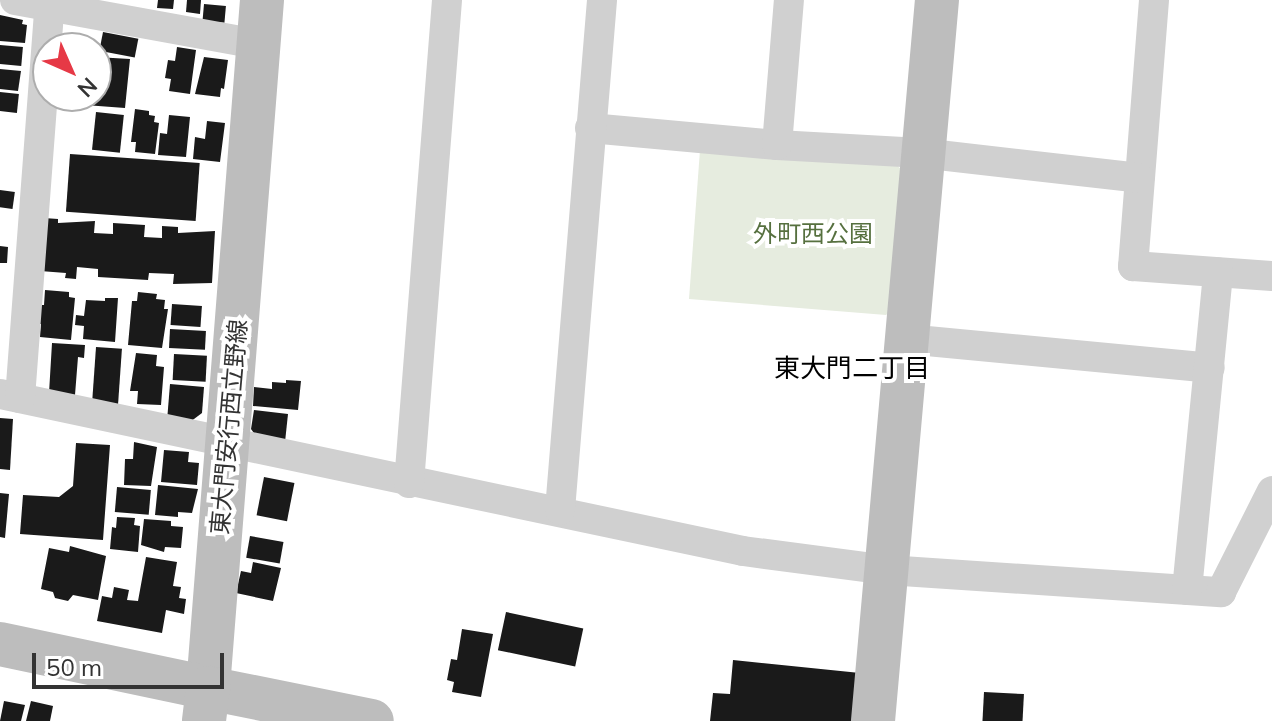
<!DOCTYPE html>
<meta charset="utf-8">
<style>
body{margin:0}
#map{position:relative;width:1272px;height:721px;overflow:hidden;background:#fff;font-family:Mulish,"Noto Sans JP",sans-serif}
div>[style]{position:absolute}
.green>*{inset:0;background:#e6ecdf}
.building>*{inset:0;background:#1a1a1a;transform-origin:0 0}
.street>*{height:30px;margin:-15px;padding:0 15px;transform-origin:15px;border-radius:15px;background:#d0d0d0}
.secondary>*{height:44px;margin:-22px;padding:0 22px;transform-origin:22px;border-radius:22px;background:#bdbdbd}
span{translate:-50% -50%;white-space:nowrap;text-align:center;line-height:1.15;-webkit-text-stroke:8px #fff;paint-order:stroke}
.park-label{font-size:24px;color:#56703f}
.street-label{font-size:24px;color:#333}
.neighbourhood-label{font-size:26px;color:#000}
.north{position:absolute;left:32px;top:32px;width:80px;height:80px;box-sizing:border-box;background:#fff;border:2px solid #adadad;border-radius:50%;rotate:135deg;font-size:22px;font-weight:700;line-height:32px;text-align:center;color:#333}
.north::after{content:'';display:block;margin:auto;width:28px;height:36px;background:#e63946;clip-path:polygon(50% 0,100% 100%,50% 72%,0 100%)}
.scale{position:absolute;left:32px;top:653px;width:192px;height:36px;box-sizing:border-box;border:4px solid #333;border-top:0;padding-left:10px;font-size:24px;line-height:28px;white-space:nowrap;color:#333;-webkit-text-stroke:6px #fff;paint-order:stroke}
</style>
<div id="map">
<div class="green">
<div style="clip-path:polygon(700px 150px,898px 166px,906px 175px,894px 308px,886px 315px,689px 299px)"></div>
</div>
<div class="building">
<div style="clip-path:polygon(158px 0,174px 0,173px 9px,157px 8px)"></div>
<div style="clip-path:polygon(187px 0,201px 0,200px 14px,186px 12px)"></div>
<div style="left:204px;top:4px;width:22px;height:17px;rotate:5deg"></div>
<div style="clip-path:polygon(0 15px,23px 20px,22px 24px,27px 25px,25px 43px,0 41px)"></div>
<div style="left:103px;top:32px;width:36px;height:19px;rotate:11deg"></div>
<div style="left:0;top:45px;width:23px;height:19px;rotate:5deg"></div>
<div style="clip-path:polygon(177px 47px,196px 50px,190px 94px,169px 91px,171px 79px,165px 78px,168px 60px,175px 61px)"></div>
<div style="clip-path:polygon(96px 57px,130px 59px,125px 108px,85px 105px,86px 96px,96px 96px)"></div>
<div style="clip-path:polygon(204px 57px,228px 60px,224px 89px,221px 88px,220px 97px,195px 94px)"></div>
<div style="clip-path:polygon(0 69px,21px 71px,18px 91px,0 89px)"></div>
<div style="left:0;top:92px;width:19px;height:19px;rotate:6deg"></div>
<div style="clip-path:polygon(56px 96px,76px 96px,75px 102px,56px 100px)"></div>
<div style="clip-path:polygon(135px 109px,149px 111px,149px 115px,155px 116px,154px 122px,159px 123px,155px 154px,135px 152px,136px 142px,131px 142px)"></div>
<div style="left:96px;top:112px;width:28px;height:38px;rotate:6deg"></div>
<div style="clip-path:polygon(169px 115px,190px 117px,186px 157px,158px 155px,160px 133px,167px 134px)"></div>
<div style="clip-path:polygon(207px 121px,225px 123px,220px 162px,193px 159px,195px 137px,205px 139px)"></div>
<div style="left:70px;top:154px;width:130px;height:58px;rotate:4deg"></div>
<div style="left:0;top:190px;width:15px;height:17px;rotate:8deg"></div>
<div style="clip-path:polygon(44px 218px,58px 219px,58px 223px,95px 221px,94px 233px,113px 234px,113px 223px,145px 225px,144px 237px,162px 238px,162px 226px,178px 227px,178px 233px,215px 231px,212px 283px,173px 284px,174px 274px,149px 273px,148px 280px,98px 277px,98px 269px,77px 267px,76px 279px,65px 278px,66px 273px,40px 271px)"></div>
<div style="clip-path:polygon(0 246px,8px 247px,7px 263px,0 263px)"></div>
<div style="clip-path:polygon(45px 290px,69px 292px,69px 297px,75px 298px,71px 340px,40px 337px,41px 324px,36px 324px,38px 305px,44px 305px)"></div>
<div style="clip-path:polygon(138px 292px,157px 294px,156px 299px,165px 300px,164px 309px,168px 309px,162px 348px,128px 345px,132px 301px,137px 301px)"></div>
<div style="clip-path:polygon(105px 298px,118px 298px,115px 342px,83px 339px,84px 326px,75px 325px,76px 315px,84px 316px,86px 300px,105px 301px)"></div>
<div style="left:172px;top:304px;width:30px;height:21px;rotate:4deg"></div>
<div style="left:170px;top:329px;width:36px;height:19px;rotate:3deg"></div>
<div style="clip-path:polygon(52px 343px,85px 345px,84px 358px,78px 357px,75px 395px,49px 393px)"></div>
<div style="left:96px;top:347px;width:26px;height:59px;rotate:4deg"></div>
<div style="clip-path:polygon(136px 353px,157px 355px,156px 366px,164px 367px,161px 405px,137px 404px,138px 391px,130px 391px)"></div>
<div style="left:174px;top:354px;width:33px;height:26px;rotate:3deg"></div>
<div style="clip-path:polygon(286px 380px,301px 381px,298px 410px,253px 406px,254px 387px,272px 389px,272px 382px,286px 383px)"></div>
<div style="clip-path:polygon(170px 384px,204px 387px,202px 413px,190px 422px,167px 421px)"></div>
<div style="clip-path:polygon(254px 410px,288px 414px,285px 442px,259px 440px,251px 429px)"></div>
<div style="clip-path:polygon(0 418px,13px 419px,10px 470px,0 469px)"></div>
<div style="clip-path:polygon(134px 442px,157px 447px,151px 486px,124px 485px,125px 459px,133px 459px)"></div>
<div style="clip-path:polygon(76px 443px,110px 445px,103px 540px,20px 534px,23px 495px,59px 497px,73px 486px)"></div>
<div style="clip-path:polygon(164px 450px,189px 452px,188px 462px,199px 463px,197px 485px,161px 482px)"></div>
<div style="left:264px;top:477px;width:31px;height:39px;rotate:11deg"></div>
<div style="clip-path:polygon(158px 485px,198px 489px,192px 513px,178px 512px,178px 517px,155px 515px)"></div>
<div style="left:117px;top:487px;width:34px;height:25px;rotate:5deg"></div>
<div style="clip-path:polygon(0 493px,9px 494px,5px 538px,0 537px)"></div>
<div style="clip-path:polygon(117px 517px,135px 518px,134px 525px,140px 526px,138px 552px,110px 549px,112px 527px,116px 528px)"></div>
<div style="clip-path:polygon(144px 519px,171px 521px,171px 526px,183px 527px,181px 548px,165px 547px,164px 552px,141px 545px)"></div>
<div style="left:250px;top:536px;width:34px;height:22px;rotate:10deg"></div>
<div style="clip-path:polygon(70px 546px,106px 556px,98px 600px,73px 595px,68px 601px,55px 598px,53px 592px,41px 589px,49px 548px,69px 552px)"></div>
<div style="clip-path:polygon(146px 557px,177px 562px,173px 586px,181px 587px,179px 598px,186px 599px,184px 614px,166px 610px,162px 633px,97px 621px,102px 596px,112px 598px,114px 587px,129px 590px,127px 600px,138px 601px)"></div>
<div style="clip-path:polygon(253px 562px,281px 568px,273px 601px,236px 593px,241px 571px,251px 573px)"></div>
<div style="left:506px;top:612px;width:79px;height:39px;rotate:12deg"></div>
<div style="clip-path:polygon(462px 629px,493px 634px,481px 697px,452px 692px,454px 682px,447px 680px,451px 659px,457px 660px)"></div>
<div style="clip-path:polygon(733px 660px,860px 673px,855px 721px,710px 721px,713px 693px,730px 694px)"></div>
<div style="left:984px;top:692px;width:40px;height:29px;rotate:3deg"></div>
<div style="clip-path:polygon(4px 701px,25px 705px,21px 721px,0 721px)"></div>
<div style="clip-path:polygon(31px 701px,53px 706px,50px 721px,26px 721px)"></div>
</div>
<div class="street">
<div style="left:15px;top:0;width:247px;rotate:10.3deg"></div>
<div style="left:1154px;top:0;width:267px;rotate:94.5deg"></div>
<div style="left:1133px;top:266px;width:139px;rotate:4.1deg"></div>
<div style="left:590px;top:128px;width:188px;rotate:5.2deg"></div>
<div style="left:777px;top:145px;width:144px;rotate:3.2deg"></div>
<div style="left:921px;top:153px;width:220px;rotate:6.5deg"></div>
<div style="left:777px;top:145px;width:145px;rotate:-85.3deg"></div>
<div style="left:906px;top:339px;width:305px;rotate:5.4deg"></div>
<div style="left:0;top:394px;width:759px;rotate:11.93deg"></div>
<div style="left:743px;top:551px;width:145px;rotate:7.5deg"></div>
<div style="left:887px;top:570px;width:335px;rotate:3.8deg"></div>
<div style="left:1221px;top:592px;width:113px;rotate:-63.2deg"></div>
<div style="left:20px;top:398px;width:399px;rotate:-85.7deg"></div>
<div style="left:409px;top:483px;width:484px;rotate:-85.5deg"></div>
<div style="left:560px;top:510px;width:512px;rotate:-85.29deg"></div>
<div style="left:1187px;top:590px;width:319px;rotate:-84.4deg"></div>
</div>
<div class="secondary">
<div style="left:262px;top:0;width:690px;rotate:94.49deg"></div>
<div style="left:208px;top:688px;width:167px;rotate:11.4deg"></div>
<div style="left:0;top:644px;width:213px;rotate:11.9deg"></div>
<div style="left:208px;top:688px;width:33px;rotate:97deg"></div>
<div style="left:873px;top:721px;width:724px;rotate:-84.93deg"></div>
</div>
<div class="park-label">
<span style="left:813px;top:234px">外町西公園</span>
</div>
<div class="street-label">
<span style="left:229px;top:427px;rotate:-85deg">東大門安行西立野線</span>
</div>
<div class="neighbourhood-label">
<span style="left:852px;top:368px">東大門二丁目</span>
</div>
<div class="north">N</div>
<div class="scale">50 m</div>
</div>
